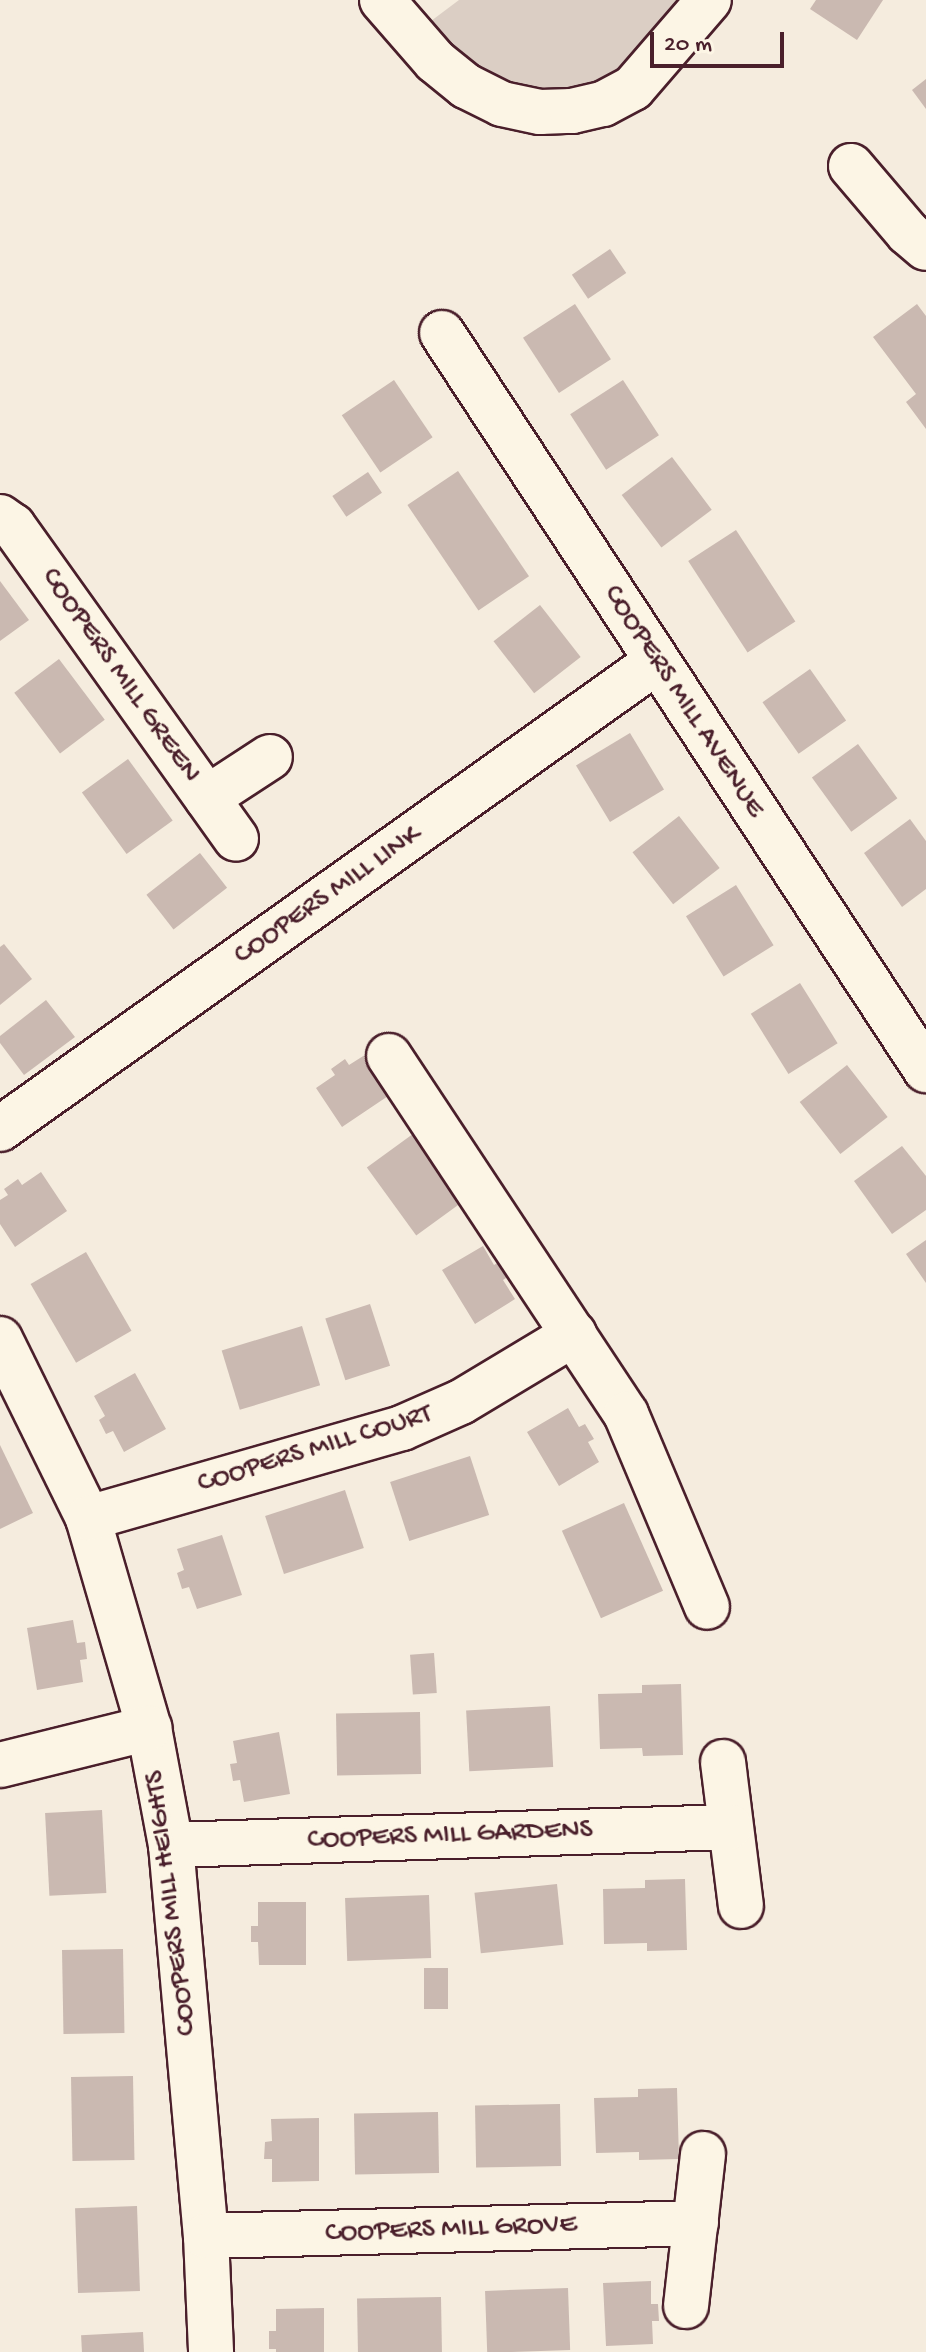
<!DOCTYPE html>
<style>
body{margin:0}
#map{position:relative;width:926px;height:2352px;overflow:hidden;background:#f5ecde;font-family:"Gochi Hand",sans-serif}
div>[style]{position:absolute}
.green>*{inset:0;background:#dbcec4}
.building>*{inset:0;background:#cab9b1;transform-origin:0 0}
.roads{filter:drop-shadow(2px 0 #4a1f2b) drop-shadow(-2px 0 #4a1f2b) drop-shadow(0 2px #4a1f2b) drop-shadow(0 -2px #4a1f2b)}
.minor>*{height:44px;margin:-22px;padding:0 22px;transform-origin:22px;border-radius:22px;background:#fcf5e5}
span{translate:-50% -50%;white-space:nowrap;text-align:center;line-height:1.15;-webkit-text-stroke:7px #fcf5e5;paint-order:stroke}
.street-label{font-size:28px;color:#4a1f2b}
.scale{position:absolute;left:650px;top:32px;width:134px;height:36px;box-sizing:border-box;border:4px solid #4a1f2b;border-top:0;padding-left:10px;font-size:24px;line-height:28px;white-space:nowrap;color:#4a1f2b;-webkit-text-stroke:6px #fcf5e5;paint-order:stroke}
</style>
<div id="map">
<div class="green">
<div style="clip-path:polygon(459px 0,688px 0,605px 88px,557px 94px,491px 76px,423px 27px)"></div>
</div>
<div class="building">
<div style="clip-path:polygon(816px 0,883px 0,857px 40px,810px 9px)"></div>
<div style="clip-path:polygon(926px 79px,926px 109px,912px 90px)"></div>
<div style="left:610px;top:249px;width:29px;height:46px;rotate:56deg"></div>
<div style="left:575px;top:304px;width:66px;height:62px;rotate:57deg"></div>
<div style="clip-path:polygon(917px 304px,926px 316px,926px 429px,906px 402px,916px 394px,873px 337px)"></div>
<div style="left:394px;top:380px;width:69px;height:63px;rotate:56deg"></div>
<div style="left:623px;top:380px;width:66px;height:63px;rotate:57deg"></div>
<div style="left:672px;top:457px;width:66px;height:63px;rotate:53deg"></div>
<div style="left:458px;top:471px;width:127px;height:61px;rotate:56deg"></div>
<div style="left:368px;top:472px;width:25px;height:43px;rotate:56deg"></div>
<div style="left:736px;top:530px;width:109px;height:57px;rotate:57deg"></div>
<div style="clip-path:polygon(0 581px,29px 620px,0 641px)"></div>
<div style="left:540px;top:605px;width:66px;height:59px;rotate:52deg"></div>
<div style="left:59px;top:659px;width:76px;height:56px;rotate:53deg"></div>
<div style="left:810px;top:669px;width:63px;height:58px;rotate:55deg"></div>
<div style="left:630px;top:733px;width:66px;height:63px;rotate:59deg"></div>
<div style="left:858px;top:744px;width:67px;height:57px;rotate:54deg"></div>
<div style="left:128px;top:759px;width:76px;height:57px;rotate:54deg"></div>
<div style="left:679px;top:816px;width:66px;height:59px;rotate:52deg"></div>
<div style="clip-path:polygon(910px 819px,926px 841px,926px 889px,902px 907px,864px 853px)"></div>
<div style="left:200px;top:853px;width:44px;height:68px;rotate:52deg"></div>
<div style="left:736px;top:885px;width:71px;height:59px;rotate:58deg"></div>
<div style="clip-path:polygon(4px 944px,32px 979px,0 1005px,0 947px)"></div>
<div style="left:800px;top:983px;width:71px;height:58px;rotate:58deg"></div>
<div style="clip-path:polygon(46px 1000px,75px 1037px,24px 1075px,0 1043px,0 1036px)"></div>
<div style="clip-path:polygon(368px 1053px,394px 1092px,342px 1127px,316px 1088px,335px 1075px,331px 1069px,345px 1059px,349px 1065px)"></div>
<div style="left:847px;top:1065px;width:66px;height:60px;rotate:52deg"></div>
<div style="left:417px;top:1131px;width:84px;height:62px;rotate:54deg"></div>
<div style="clip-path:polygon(902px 1146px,926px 1176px,926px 1210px,892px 1234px,854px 1181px)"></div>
<div style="clip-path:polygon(41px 1172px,67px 1211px,15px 1247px,0 1224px,0 1200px,8px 1195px,4px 1189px,18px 1179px,22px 1185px)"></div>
<div style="clip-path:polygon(926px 1240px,926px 1283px,906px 1254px)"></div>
<div style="clip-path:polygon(483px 1246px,494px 1265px,501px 1261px,509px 1276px,503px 1280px,515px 1299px,475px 1324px,442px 1270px)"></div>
<div style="left:86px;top:1252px;width:91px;height:64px;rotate:60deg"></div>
<div style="left:370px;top:1304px;width:65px;height:47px;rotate:72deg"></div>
<div style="left:302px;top:1326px;width:62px;height:84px;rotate:73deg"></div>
<div style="clip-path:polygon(135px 1373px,166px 1429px,124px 1452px,113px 1431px,106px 1434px,99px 1420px,105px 1416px,94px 1396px)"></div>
<div style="clip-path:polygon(568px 1408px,579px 1427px,585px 1424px,594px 1439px,588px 1442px,599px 1462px,559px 1486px,527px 1432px)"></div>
<div style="clip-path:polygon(0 1445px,33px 1513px,0 1529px)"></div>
<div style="left:470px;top:1456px;width:62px;height:84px;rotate:72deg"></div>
<div style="left:345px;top:1490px;width:61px;height:84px;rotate:72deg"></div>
<div style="left:624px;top:1503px;width:96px;height:68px;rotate:66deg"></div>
<div style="clip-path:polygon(222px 1535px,242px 1595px,197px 1609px,189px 1587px,182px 1589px,177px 1573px,184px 1570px,177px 1549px)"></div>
<div style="clip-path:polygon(73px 1620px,77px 1643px,85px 1642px,87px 1659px,80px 1660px,83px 1682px,37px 1690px,27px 1628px)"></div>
<div style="left:434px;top:1653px;width:40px;height:24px;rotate:86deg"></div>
<div style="clip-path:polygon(681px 1684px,683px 1755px,643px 1756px,642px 1748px,600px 1749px,598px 1694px,642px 1693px,642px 1685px)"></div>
<div style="left:550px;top:1706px;width:61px;height:84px;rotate:87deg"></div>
<div style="left:420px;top:1712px;width:62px;height:84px;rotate:89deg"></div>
<div style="clip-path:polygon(279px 1732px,290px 1794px,244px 1802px,240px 1780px,233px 1781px,230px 1764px,237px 1763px,233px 1741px)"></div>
<div style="left:102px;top:1810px;width:83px;height:57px;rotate:87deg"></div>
<div style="clip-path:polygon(685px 1879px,687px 1950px,647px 1951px,647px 1943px,604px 1944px,603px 1889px,645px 1888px,645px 1880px)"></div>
<div style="left:557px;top:1884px;width:61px;height:83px;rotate:84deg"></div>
<div style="left:429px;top:1895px;width:63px;height:84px;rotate:88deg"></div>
<div style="clip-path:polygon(258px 1902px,306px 1902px,306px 1965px,259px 1965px,258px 1942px,251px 1942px,251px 1926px,258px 1926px)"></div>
<div style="left:123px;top:1949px;width:84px;height:61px;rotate:89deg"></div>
<div style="left:424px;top:1968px;width:24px;height:41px"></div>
<div style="left:133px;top:2076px;width:84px;height:62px;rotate:89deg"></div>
<div style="clip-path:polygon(677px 2088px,679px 2159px,639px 2160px,639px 2152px,596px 2153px,594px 2098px,638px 2097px,638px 2089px)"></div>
<div style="left:560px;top:2104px;width:62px;height:85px;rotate:89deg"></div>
<div style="left:438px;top:2112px;width:61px;height:84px;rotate:89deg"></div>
<div style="clip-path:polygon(319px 2118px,319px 2181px,272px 2182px,272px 2159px,264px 2159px,265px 2142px,272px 2141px,271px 2119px)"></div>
<div style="left:137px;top:2206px;width:85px;height:62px;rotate:88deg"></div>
<div style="clip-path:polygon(651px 2281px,651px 2304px,658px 2304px,659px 2321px,652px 2321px,653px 2344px,606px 2346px,603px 2283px)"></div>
<div style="left:568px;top:2288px;width:62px;height:83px;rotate:88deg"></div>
<div style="left:441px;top:2297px;width:55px;height:84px;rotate:89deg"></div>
<div style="clip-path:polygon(324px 2308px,324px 2352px,276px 2352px,276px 2349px,269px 2349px,269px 2331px,276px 2331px,276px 2309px)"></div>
<div style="left:143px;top:2332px;width:20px;height:62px;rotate:87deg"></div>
</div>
<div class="roads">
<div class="minor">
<div style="left:382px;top:0;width:81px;rotate:49deg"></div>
<div style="left:435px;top:61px;width:40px;rotate:39deg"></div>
<div style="left:466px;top:86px;width:40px;rotate:26.6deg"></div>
<div style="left:502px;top:104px;width:39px;rotate:12deg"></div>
<div style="left:540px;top:112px;width:32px;rotate:-2deg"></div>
<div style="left:572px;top:111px;width:32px;rotate:-13deg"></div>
<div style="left:603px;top:104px;width:34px;rotate:-28deg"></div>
<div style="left:633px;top:88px;width:116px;rotate:-49.2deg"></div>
<div style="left:851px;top:166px;width:88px;rotate:49.6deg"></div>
<div style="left:908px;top:233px;width:23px;rotate:40deg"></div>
<div style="left:442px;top:333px;width:882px;rotate:56.71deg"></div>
<div style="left:0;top:517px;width:16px;rotate:35deg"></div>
<div style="left:13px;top:526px;width:384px;rotate:54.5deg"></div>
<div style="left:207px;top:798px;width:75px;rotate:-33.1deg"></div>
<div style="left:389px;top:1056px;width:429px;rotate:56.5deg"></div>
<div style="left:626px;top:1414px;width:209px;rotate:67.2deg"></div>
<div style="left:0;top:1129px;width:805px;rotate:-35.45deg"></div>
<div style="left:0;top:1339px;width:199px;rotate:63.8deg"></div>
<div style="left:88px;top:1518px;width:219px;rotate:73.8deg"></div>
<div style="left:149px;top:1728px;width:119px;rotate:79.4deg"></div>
<div style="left:171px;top:1845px;width:393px;rotate:84.9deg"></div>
<div style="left:206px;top:2236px;width:116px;rotate:87.5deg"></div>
<div style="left:88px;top:1518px;width:327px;rotate:-16deg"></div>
<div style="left:402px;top:1428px;width:64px;rotate:-23.8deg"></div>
<div style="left:461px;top:1402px;width:132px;rotate:-31deg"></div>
<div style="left:723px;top:1762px;width:145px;rotate:82.9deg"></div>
<div style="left:0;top:1765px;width:154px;rotate:-13.9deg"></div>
<div style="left:171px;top:1845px;width:559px;rotate:-1.84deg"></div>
<div style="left:206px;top:2236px;width:490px;rotate:-1.5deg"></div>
<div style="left:686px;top:2306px;width:153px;rotate:-83.6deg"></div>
</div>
</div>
<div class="street-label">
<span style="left:120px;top:676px;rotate:55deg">COOPERS MILL GREEN</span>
<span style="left:683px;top:702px;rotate:57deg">COOPERS MILL AVENUE</span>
<span style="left:328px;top:896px;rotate:-35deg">COOPERS MILL LINK</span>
<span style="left:315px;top:1450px;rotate:-17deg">COOPERS MILL COURT</span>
<span style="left:450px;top:1836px;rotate:-2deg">COOPERS MILL GARDENS</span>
<span style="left:172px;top:1903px;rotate:-97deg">COOPERS MILL HEIGHTS</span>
<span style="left:451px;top:2230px;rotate:-2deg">COOPERS MILL GROVE</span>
</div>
<div class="scale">20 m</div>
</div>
